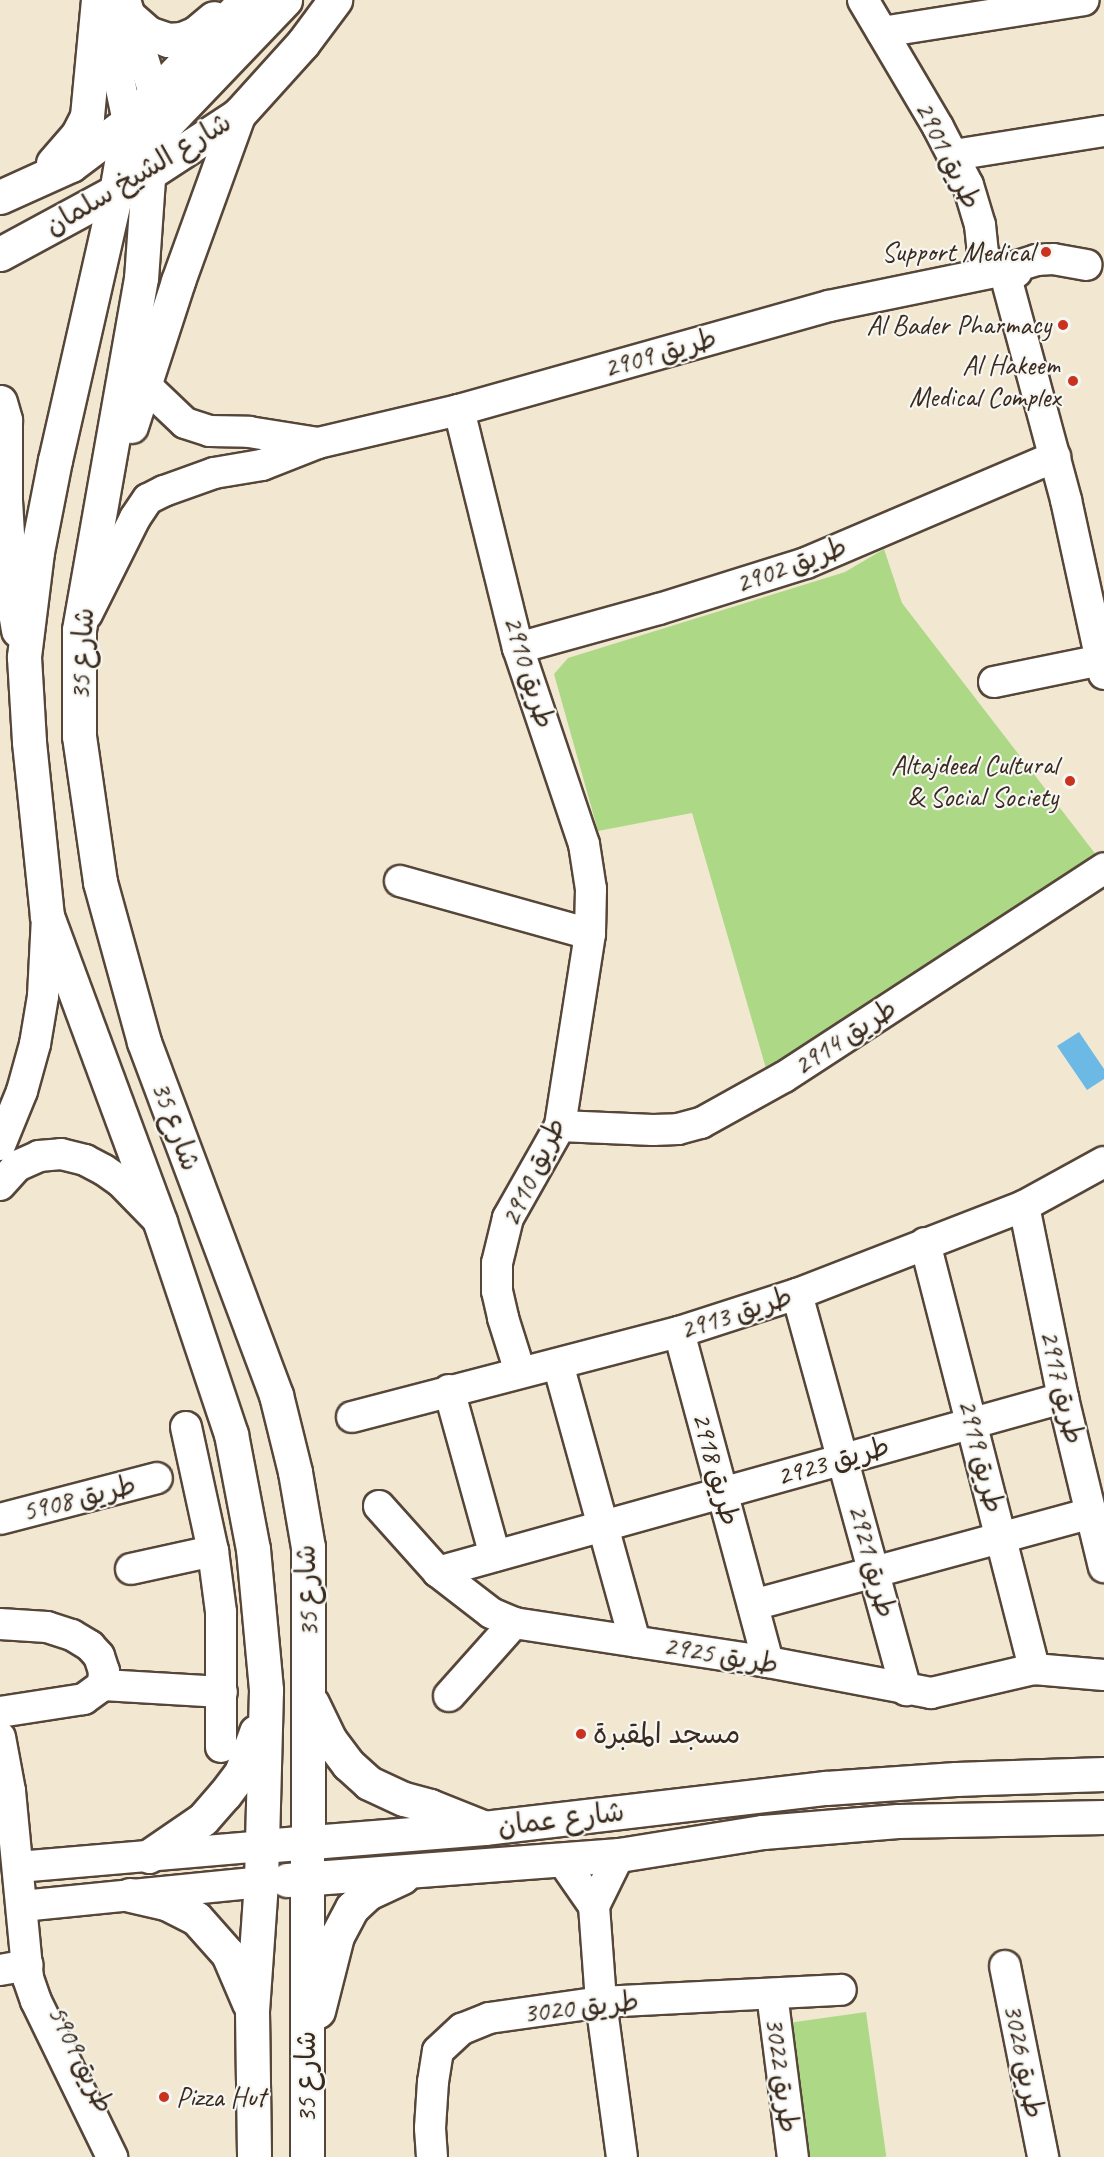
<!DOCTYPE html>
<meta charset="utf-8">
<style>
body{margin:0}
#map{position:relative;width:1104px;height:2157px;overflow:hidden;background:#f2e8d2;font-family:Caveat,"Playpen Sans Arabic",sans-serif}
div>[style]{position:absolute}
.green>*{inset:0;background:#add986;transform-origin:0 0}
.water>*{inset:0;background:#6cb9e6}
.roads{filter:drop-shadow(2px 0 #564639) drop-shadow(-2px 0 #564639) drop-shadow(0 2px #564639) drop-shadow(0 -2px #564639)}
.minor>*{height:30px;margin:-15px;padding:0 15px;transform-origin:15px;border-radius:15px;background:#fff}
.major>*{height:33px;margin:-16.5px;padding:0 16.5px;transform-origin:16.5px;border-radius:16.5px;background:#fff}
.dots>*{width:16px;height:16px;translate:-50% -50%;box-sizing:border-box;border:3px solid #f6f6f2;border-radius:50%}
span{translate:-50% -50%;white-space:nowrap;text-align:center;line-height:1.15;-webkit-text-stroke:4.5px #f6f6f2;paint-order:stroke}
.street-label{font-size:28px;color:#3b2a1e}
.poi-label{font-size:28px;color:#3b2a1e}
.right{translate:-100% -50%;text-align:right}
.left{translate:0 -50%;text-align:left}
</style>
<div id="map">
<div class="green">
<div style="clip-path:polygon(884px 549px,902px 603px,1097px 856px,767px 1072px,692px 813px,598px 831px,554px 674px,568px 658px,845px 572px)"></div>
<div style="left:866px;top:2012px;width:146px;height:77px;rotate:82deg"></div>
</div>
<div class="water">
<div style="clip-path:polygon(1079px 1032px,1104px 1069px,1104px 1079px,1087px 1090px,1057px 1046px)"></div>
</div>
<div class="roads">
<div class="minor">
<div style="left:125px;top:0;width:97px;rotate:72.7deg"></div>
<div style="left:863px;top:0;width:147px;rotate:59.4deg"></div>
<div style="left:938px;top:127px;width:65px;rotate:62.7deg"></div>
<div style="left:968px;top:185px;width:42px;rotate:73.3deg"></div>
<div style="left:980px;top:225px;width:31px;rotate:84deg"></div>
<div style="left:983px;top:256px;width:17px;rotate:40deg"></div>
<div style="left:996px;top:267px;width:21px;rotate:14deg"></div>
<div style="left:103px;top:3px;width:122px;rotate:78.1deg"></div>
<div style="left:882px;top:32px;width:204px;rotate:-9deg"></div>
<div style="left:954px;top:155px;width:152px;rotate:-9.1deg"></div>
<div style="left:1004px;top:270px;width:238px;rotate:74.9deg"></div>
<div style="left:1066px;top:500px;width:178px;rotate:77.7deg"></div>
<div style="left:145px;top:385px;width:55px;rotate:43.5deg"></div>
<div style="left:185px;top:423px;width:26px;rotate:18deg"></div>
<div style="left:210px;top:431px;width:39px;rotate:1deg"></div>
<div style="left:249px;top:432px;width:70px;rotate:9.1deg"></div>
<div style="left:459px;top:410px;width:245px;rotate:76.1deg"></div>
<div style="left:518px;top:648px;width:207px;rotate:71.4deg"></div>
<div style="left:584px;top:844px;width:46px;rotate:81.2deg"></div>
<div style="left:591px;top:889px;width:45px;rotate:91.3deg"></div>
<div style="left:590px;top:934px;width:194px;rotate:98.9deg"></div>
<div style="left:560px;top:1126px;width:106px;rotate:119.5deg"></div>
<div style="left:508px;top:1218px;width:46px;rotate:103.7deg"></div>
<div style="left:497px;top:1263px;width:28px;rotate:90deg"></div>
<div style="left:497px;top:1291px;width:28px;rotate:77deg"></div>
<div style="left:503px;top:1318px;width:57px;rotate:72.5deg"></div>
<div style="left:87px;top:614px;width:107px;rotate:-63.4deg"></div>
<div style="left:135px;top:518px;width:23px;rotate:-56deg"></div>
<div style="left:148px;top:499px;width:18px;rotate:-27deg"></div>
<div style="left:164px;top:491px;width:53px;rotate:-19.8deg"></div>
<div style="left:214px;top:473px;width:49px;rotate:-9.5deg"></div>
<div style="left:262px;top:465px;width:60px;rotate:-21.4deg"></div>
<div style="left:318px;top:443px;width:145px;rotate:-13.2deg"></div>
<div style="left:459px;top:410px;width:384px;rotate:-15.7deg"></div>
<div style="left:829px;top:306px;width:179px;rotate:-11.6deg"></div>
<div style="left:1004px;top:270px;width:34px;rotate:-17deg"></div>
<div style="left:1036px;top:260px;width:17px;rotate:-3deg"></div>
<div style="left:1053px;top:259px;width:34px;rotate:10deg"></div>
<div style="left:518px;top:648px;width:146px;rotate:-15.5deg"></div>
<div style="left:659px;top:609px;width:154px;rotate:-17.4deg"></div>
<div style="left:806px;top:563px;width:271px;rotate:-23.1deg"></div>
<div style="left:994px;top:682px;width:109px;rotate:-11.6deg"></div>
<div style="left:400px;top:881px;width:197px;rotate:15.6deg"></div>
<div style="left:560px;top:1126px;width:93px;rotate:2.5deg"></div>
<div style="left:653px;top:1130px;width:25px;rotate:-2deg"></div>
<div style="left:678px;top:1129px;width:24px;rotate:-15deg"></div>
<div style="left:701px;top:1123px;width:95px;rotate:-29deg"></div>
<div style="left:784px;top:1077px;width:382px;rotate:-33.1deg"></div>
<div style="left:0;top:1145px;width:58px;rotate:-67.8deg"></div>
<div style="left:22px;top:1091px;width:49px;rotate:-74.5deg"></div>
<div style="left:35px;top:1044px;width:49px;rotate:-80.5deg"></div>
<div style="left:43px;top:996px;width:80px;rotate:-87.1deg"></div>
<div style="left:0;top:1185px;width:25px;rotate:-48deg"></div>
<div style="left:17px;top:1166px;width:24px;rotate:-24deg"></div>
<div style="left:39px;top:1156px;width:22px;rotate:-5deg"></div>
<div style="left:61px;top:1154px;width:25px;rotate:14deg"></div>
<div style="left:85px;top:1160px;width:21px;rotate:28deg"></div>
<div style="left:104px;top:1170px;width:19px;rotate:35deg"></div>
<div style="left:120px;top:1181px;width:57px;rotate:45.7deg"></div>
<div style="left:1024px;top:1206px;width:196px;rotate:78.5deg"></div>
<div style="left:1063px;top:1398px;width:174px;rotate:76.4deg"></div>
<div style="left:925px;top:1243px;width:440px;rotate:75.6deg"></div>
<div style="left:797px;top:1294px;width:411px;rotate:74.6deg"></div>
<div style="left:679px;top:1332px;width:342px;rotate:74.9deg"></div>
<div style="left:558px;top:1364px;width:288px;rotate:74.5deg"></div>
<div style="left:449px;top:1390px;width:172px;rotate:74.5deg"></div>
<div style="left:352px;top:1417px;width:338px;rotate:-14.6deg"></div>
<div style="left:679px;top:1332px;width:124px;rotate:-17.9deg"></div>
<div style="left:797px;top:1294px;width:243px;rotate:-21.2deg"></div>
<div style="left:1024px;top:1206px;width:91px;rotate:-28.8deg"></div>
<div style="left:186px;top:1427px;width:127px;rotate:77.7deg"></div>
<div style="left:213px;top:1551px;width:62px;rotate:82.5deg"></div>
<div style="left:221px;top:1612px;width:135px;rotate:90deg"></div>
<div style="left:379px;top:1506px;width:89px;rotate:48.2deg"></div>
<div style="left:438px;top:1572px;width:67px;rotate:37.7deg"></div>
<div style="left:491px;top:1613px;width:25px;rotate:23deg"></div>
<div style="left:514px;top:1623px;width:257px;rotate:8.7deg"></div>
<div style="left:768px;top:1662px;width:166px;rotate:10.8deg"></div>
<div style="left:931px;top:1693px;width:106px;rotate:-13.1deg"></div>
<div style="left:1034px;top:1669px;width:70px;rotate:4.9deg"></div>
<div style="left:0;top:1519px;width:162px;rotate:-14.6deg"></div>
<div style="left:131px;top:1569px;width:84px;rotate:-12.4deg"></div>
<div style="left:438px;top:1572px;width:649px;rotate:-15.56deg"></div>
<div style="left:753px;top:1605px;width:351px;rotate:-15.2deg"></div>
<div style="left:0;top:1624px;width:47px;rotate:3.7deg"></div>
<div style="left:47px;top:1627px;width:26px;rotate:18deg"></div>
<div style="left:72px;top:1635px;width:21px;rotate:31deg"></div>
<div style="left:90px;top:1646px;width:13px;rotate:48deg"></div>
<div style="left:99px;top:1656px;width:16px;rotate:72deg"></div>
<div style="left:104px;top:1671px;width:14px;rotate:94deg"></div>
<div style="left:103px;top:1685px;width:24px;rotate:144deg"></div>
<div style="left:84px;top:1699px;width:85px;rotate:171.2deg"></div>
<div style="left:103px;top:1685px;width:119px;rotate:3.4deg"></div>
<div style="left:449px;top:1696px;width:98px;rotate:-48.3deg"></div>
<div style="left:0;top:1737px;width:55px;rotate:79.5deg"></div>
<div style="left:10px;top:1791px;width:188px;rotate:84.5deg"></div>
<div style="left:28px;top:1978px;width:24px;rotate:71deg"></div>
<div style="left:36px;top:2001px;width:174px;rotate:64deg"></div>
<div style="left:562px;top:1860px;width:56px;rotate:55.2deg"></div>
<div style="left:594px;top:1906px;width:96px;rotate:85.8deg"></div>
<div style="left:601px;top:2002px;width:156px;rotate:82.3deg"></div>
<div style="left:18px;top:1867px;width:245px;rotate:-4.9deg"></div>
<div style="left:22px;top:1906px;width:240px;rotate:-5.7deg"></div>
<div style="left:594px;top:1906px;width:57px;rotate:-63.9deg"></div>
<div style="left:1005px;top:1966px;width:195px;rotate:78.7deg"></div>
<div style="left:0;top:1970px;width:28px;rotate:-10deg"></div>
<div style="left:772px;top:1994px;width:164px;rotate:82.7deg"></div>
<div style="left:432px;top:2157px;width:29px;rotate:-94deg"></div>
<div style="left:430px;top:2128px;width:46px;rotate:-86.3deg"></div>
<div style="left:433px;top:2082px;width:31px;rotate:-81deg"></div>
<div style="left:438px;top:2051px;width:33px;rotate:-43deg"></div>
<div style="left:462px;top:2029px;width:29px;rotate:-22deg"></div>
<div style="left:489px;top:2018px;width:113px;rotate:-8.1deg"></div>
<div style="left:601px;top:2002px;width:240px;rotate:-2.9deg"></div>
</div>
<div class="major">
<div style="left:131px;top:18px;width:23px;rotate:41deg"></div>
<div style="left:148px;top:33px;width:21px;rotate:19deg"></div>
<div style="left:168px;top:40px;width:14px;rotate:-4deg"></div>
<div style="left:182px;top:39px;width:15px;rotate:-23deg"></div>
<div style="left:196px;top:33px;width:23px;rotate:-40deg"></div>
<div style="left:154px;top:93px;width:185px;rotate:94deg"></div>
<div style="left:141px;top:278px;width:357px;rotate:100deg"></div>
<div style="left:79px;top:630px;width:106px;rotate:90deg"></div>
<div style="left:79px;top:736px;width:148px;rotate:81.8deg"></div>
<div style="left:100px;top:882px;width:166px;rotate:74.6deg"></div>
<div style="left:144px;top:1042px;width:377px;rotate:69.5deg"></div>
<div style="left:276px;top:1395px;width:79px;rotate:76.1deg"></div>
<div style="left:295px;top:1472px;width:76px;rotate:80.2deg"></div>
<div style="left:308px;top:1547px;width:610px;rotate:90.09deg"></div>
<div style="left:128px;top:122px;width:71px;rotate:99.7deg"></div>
<div style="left:116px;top:192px;width:275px;rotate:102.8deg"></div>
<div style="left:55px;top:460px;width:94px;rotate:101.1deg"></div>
<div style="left:37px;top:552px;width:106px;rotate:97.1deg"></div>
<div style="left:24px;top:657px;width:85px;rotate:86.6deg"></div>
<div style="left:29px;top:742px;width:175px;rotate:84.1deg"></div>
<div style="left:47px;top:916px;width:326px;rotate:69.7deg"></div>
<div style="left:160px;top:1222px;width:224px;rotate:71.5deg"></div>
<div style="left:231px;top:1434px;width:117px;rotate:79.2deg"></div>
<div style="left:253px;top:1549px;width:142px;rotate:84.7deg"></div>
<div style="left:266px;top:1690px;width:192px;rotate:91.5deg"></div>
<div style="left:261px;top:1882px;width:129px;rotate:94deg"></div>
<div style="left:252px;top:2011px;width:146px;rotate:89.2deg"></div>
<div style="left:146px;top:145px;width:201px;rotate:-46.2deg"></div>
<div style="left:53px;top:163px;width:38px;rotate:-49deg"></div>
<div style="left:78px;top:134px;width:20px;rotate:-63deg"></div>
<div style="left:87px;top:116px;width:117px;rotate:-84.6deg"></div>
<div style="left:0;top:197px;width:78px;rotate:-24.3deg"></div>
<div style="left:71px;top:165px;width:71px;rotate:-37deg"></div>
<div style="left:128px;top:122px;width:170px;rotate:-46deg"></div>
<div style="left:0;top:254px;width:168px;rotate:-28.4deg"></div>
<div style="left:148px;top:174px;width:108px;rotate:-33.2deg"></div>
<div style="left:238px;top:115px;width:97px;rotate:-47.9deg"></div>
<div style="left:303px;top:43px;width:54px;rotate:-53.3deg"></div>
<div style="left:0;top:402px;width:19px;rotate:74deg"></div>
<div style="left:5px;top:420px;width:80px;rotate:90deg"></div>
<div style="left:5px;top:500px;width:83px;rotate:86.6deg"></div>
<div style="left:10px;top:583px;width:48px;rotate:80.3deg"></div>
<div style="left:131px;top:426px;width:152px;rotate:-72deg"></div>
<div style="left:178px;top:281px;width:177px;rotate:-70.1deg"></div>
<div style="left:312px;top:1703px;width:41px;rotate:64.1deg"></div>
<div style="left:330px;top:1740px;width:30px;rotate:53deg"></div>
<div style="left:348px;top:1764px;width:28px;rotate:42deg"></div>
<div style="left:369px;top:1783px;width:38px;rotate:25deg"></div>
<div style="left:404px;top:1799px;width:27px;rotate:15deg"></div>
<div style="left:430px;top:1806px;width:54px;rotate:21.8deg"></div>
<div style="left:262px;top:1846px;width:223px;rotate:-4.6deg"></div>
<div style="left:484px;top:1828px;width:344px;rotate:-6.7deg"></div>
<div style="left:826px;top:1788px;width:130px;rotate:-4deg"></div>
<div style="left:956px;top:1779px;width:148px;rotate:-1.9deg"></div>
<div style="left:149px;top:1856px;width:65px;rotate:-34.4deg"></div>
<div style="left:203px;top:1819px;width:33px;rotate:-49deg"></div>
<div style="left:225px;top:1794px;width:26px;rotate:-53deg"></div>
<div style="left:241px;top:1773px;width:44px;rotate:-69.9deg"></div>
<div style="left:287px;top:1880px;width:333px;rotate:-4.3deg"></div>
<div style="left:619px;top:1855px;width:146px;rotate:-9.1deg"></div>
<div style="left:763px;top:1832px;width:135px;rotate:-4.7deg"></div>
<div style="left:898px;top:1821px;width:206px;rotate:-1.1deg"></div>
<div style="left:130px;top:1895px;width:39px;rotate:13deg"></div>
<div style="left:168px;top:1904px;width:31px;rotate:27deg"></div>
<div style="left:196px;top:1918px;width:48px;rotate:48.4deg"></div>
<div style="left:228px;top:1954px;width:53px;rotate:66.8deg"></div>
<div style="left:318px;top:2011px;width:77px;rotate:-75.8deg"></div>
<div style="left:337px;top:1936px;width:32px;rotate:-62deg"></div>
<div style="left:352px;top:1908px;width:22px;rotate:-43deg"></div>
<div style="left:368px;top:1893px;width:38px;rotate:-25deg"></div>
</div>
</div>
<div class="dots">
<div style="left:1046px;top:252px;background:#c8321e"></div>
<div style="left:1063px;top:325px;background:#c8321e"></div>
<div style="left:1073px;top:381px;background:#c8321e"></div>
<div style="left:1070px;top:781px;background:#c8321e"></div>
<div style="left:581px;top:1734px;background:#c8321e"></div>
<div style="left:164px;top:2097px;background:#c8321e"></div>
</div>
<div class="street-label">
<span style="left:948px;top:155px;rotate:64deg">طريق 2901</span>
<span style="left:138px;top:174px;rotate:-31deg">شارع الشيخ سلمان</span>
<span style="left:660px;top:353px;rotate:-16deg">طريق 2909</span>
<span style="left:791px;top:565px;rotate:-20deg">طريق 2902</span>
<span style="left:82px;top:654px;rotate:-87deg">شارع 35</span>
<span style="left:529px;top:672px;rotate:73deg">طريق 2910</span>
<span style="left:845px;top:1037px;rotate:-33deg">طريق 2914</span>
<span style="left:176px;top:1126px;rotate:70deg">شارع 35</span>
<span style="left:533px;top:1172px;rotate:-65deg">طريق 2910</span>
<span style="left:736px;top:1313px;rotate:-18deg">طريق 2913</span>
<span style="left:1062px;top:1387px;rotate:77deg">طريق 2917</span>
<span style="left:981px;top:1456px;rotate:76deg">طريق 2919</span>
<span style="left:833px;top:1461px;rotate:-16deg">طريق 2923</span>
<span style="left:716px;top:1469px;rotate:75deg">طريق 2918</span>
<span style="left:79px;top:1498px;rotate:-14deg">طريق 5908</span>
<span style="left:872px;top:1561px;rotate:75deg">طريق 2921</span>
<span style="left:307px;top:1591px;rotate:-92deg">شارع 35</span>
<span style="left:721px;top:1655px;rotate:10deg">طريق 2925</span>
<span style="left:561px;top:1819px;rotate:-7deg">شارع عمان</span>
<span style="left:581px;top:2007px;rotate:-6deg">طريق 3020</span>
<span style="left:81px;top:2059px;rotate:64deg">طريق 5909</span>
<span style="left:1024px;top:2061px;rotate:79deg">طريق 3026</span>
<span style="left:782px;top:2075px;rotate:83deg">طريق 3022</span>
<span style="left:306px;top:2077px;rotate:-90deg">شارع 35</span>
</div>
<div class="poi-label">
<span class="right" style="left:1034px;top:252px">Support Medical</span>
<span class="right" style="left:1051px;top:325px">Al Bader Pharmacy</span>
<span class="right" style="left:1060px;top:381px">Al Hakeem<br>Medical Complex</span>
<span class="right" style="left:1058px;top:781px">Altajdeed Cultural<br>&amp; Social Society</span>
<span class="left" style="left:593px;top:1734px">مسجد المقبرة</span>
<span class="left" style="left:176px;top:2097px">Pizza Hut</span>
</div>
</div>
